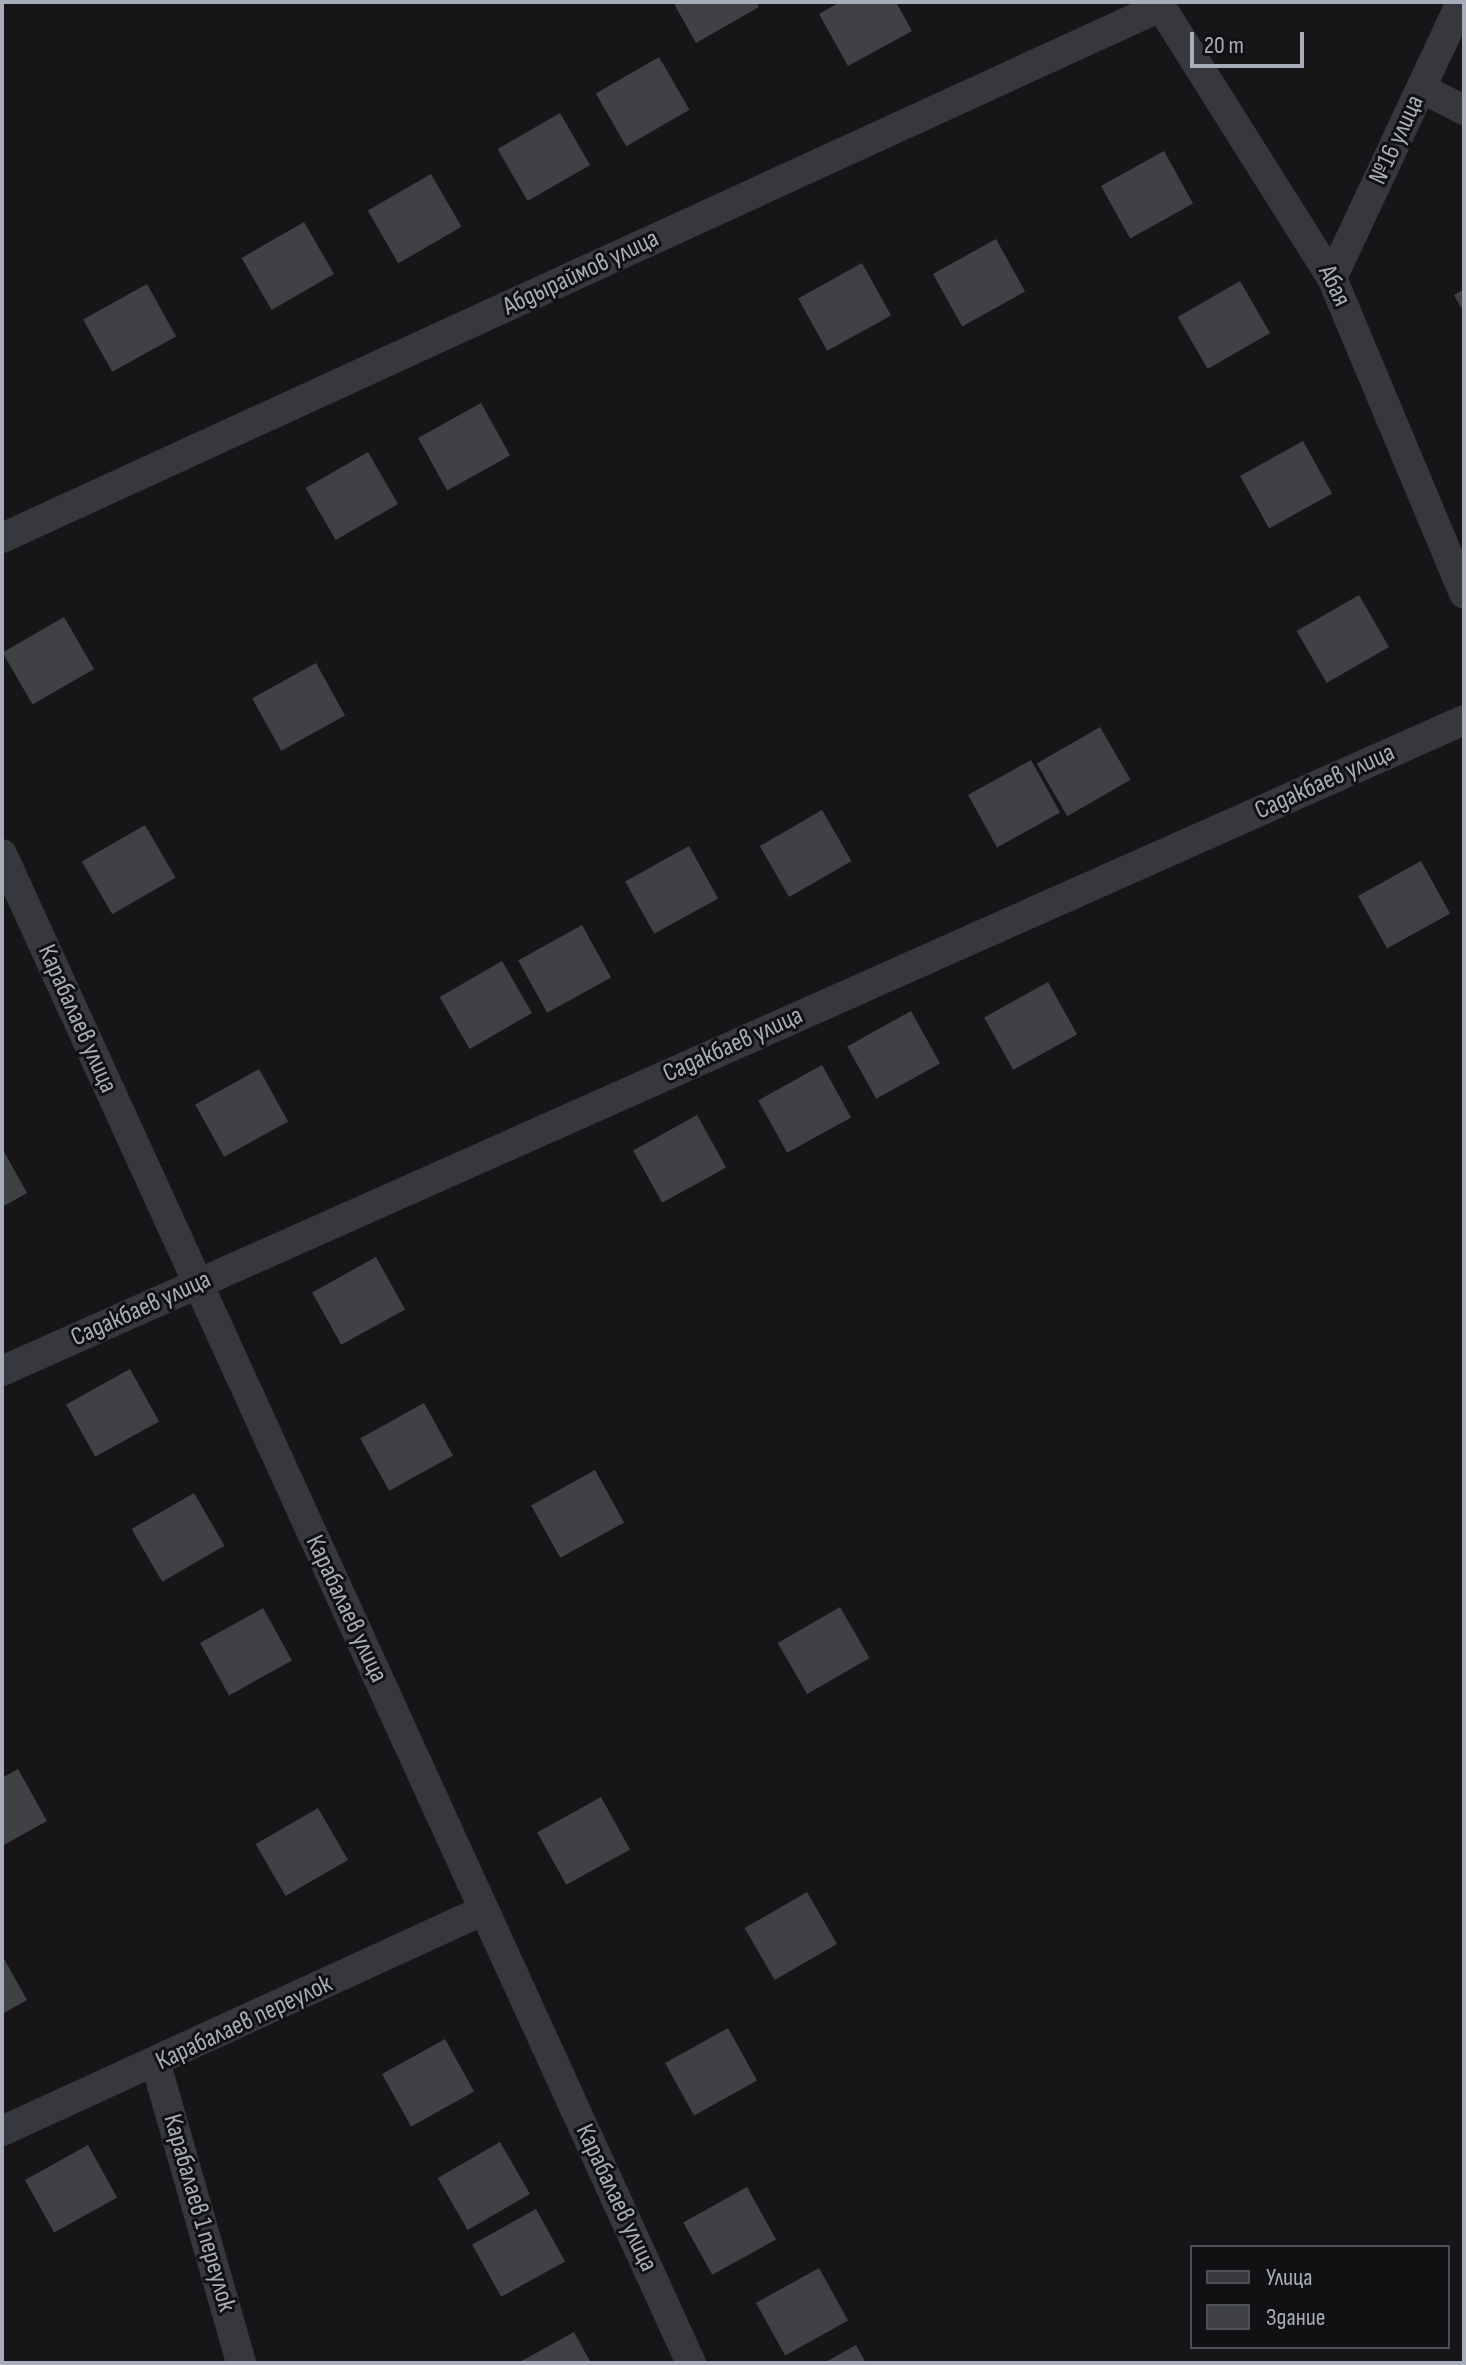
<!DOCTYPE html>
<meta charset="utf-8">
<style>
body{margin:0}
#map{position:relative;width:1466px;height:2365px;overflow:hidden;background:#161618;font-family:"Sofia Sans Condensed",sans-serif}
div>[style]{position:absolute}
.building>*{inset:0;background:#404145;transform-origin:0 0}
.street>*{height:30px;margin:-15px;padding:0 15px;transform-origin:15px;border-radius:15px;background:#37383d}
span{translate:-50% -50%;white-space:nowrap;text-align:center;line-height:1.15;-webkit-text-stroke:6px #111113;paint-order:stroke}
.street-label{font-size:26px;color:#a8aeb9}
.frame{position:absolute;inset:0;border:4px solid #a8aeb9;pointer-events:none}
.legend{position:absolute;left:1190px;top:2245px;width:260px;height:104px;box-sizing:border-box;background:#111113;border:2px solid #4d5055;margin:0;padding:10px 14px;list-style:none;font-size:24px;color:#a8aeb9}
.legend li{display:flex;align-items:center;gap:16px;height:40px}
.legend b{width:40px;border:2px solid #4d5055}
.scale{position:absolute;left:1190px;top:32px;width:114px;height:36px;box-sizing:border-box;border:4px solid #a8aeb9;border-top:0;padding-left:10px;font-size:24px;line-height:28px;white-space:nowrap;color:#a8aeb9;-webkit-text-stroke:6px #111113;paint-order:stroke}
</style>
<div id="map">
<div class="building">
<div style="clip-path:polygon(673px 2px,756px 2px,759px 7px,696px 43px)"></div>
<div style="clip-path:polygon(840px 2px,896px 2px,912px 31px,848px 66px,819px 14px)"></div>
<div style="left:659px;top:57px;width:61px;height:73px;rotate:60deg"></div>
<div style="left:560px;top:113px;width:60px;height:72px;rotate:60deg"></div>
<div style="left:1164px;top:151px;width:60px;height:72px;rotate:61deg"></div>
<div style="left:431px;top:174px;width:61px;height:73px;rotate:60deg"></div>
<div style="left:304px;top:222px;width:60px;height:72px;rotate:60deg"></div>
<div style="left:996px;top:239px;width:60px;height:72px;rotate:61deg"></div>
<div style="left:862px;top:263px;width:60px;height:73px;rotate:61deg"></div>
<div style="left:1240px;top:281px;width:60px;height:72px;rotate:60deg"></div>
<div style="left:147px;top:284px;width:60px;height:73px;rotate:61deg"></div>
<div style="clip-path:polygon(1464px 289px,1464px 313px,1454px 295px)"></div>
<div style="left:481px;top:403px;width:60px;height:72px;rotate:61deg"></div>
<div style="left:1303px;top:441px;width:60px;height:72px;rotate:61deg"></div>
<div style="left:368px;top:452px;width:60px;height:72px;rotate:60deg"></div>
<div style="left:1359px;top:595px;width:60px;height:72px;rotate:60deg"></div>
<div style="left:64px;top:617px;width:60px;height:71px;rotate:60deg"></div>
<div style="left:316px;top:663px;width:60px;height:73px;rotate:61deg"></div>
<div style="left:1100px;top:727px;width:61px;height:73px;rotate:60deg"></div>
<div style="left:1031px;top:760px;width:60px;height:72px;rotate:61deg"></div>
<div style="left:822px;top:810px;width:59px;height:72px;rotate:60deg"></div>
<div style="left:145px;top:825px;width:61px;height:73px;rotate:60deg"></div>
<div style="left:689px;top:846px;width:60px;height:73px;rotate:61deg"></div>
<div style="left:1421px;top:861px;width:60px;height:72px;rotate:61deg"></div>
<div style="left:582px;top:925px;width:60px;height:73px;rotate:61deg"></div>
<div style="left:502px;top:961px;width:60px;height:72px;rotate:60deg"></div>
<div style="left:1048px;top:982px;width:60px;height:73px;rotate:61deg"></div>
<div style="left:911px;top:1011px;width:60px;height:73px;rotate:61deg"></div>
<div style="left:822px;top:1065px;width:60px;height:73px;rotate:61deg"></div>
<div style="left:259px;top:1069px;width:60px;height:73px;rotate:61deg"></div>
<div style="left:697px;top:1115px;width:60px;height:73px;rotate:61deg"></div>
<div style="clip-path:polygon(2px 1148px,27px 1193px,2px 1207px)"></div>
<div style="left:376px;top:1257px;width:60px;height:73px;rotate:61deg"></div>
<div style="left:130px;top:1369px;width:60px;height:73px;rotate:61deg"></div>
<div style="left:424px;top:1403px;width:60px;height:73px;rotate:61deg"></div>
<div style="left:595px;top:1470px;width:60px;height:73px;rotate:61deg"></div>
<div style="left:194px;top:1493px;width:61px;height:72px;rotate:60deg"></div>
<div style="left:840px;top:1607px;width:59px;height:72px;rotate:60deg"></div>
<div style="left:263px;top:1608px;width:60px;height:72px;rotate:61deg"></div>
<div style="clip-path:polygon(18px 1769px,47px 1821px,2px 1846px,2px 1778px)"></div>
<div style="left:601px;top:1797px;width:60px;height:73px;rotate:61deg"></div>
<div style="left:318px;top:1808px;width:60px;height:72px;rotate:60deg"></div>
<div style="left:807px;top:1892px;width:60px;height:72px;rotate:60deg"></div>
<div style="clip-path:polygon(2px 1955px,27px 2000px,2px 2014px)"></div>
<div style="left:728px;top:2028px;width:60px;height:72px;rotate:61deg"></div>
<div style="left:445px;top:2039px;width:60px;height:72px;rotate:61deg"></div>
<div style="left:500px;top:2142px;width:60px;height:72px;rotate:60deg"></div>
<div style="left:88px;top:2145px;width:60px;height:72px;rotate:61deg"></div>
<div style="left:747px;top:2187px;width:60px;height:73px;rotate:61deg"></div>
<div style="left:536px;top:2209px;width:60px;height:73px;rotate:61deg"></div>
<div style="left:819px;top:2268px;width:60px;height:72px;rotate:61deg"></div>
<div style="clip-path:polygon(574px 2332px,591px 2363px,518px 2363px)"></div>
<div style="clip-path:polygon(856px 2345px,866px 2363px,824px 2363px)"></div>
</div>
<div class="street">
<div style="left:1158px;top:2px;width:326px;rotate:57.8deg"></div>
<div style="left:1332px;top:278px;width:342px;rotate:67.3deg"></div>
<div style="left:1421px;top:88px;width:48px;rotate:27.1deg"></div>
<div style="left:1332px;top:278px;width:305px;rotate:-64.9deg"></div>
<div style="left:2px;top:538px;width:1274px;rotate:-24.63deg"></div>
<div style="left:2px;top:854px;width:1659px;rotate:65.46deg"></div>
<div style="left:2px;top:1371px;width:1600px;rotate:-24deg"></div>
<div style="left:156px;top:2064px;width:311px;rotate:74.1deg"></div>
<div style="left:2px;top:2131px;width:530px;rotate:-24.63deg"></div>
</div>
<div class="street-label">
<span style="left:1397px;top:140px;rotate:-65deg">№16 улица</span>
<span style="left:581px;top:273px;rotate:-25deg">Абдыраймов улица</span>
<span style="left:1334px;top:286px;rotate:64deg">Абая</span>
<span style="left:1325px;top:782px;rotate:-24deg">Садакбаев улица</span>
<span style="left:77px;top:1019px;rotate:66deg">Карабалаев улица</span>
<span style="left:733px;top:1045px;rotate:-24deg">Садакбаев улица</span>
<span style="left:141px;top:1309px;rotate:-24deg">Садакбаев улица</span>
<span style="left:346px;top:1609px;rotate:65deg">Карабалаев улица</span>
<span style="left:244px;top:2023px;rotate:-25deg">Карабалаев переулок</span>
<span style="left:616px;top:2198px;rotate:65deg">Карабалаев улица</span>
<span style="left:199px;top:2213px;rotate:74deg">Карабалаев 1 переулок</span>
</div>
<div class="frame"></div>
<ul class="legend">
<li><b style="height:10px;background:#37383d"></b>Улица</li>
<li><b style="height:22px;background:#404145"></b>Здание</li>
</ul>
<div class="scale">20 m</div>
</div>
